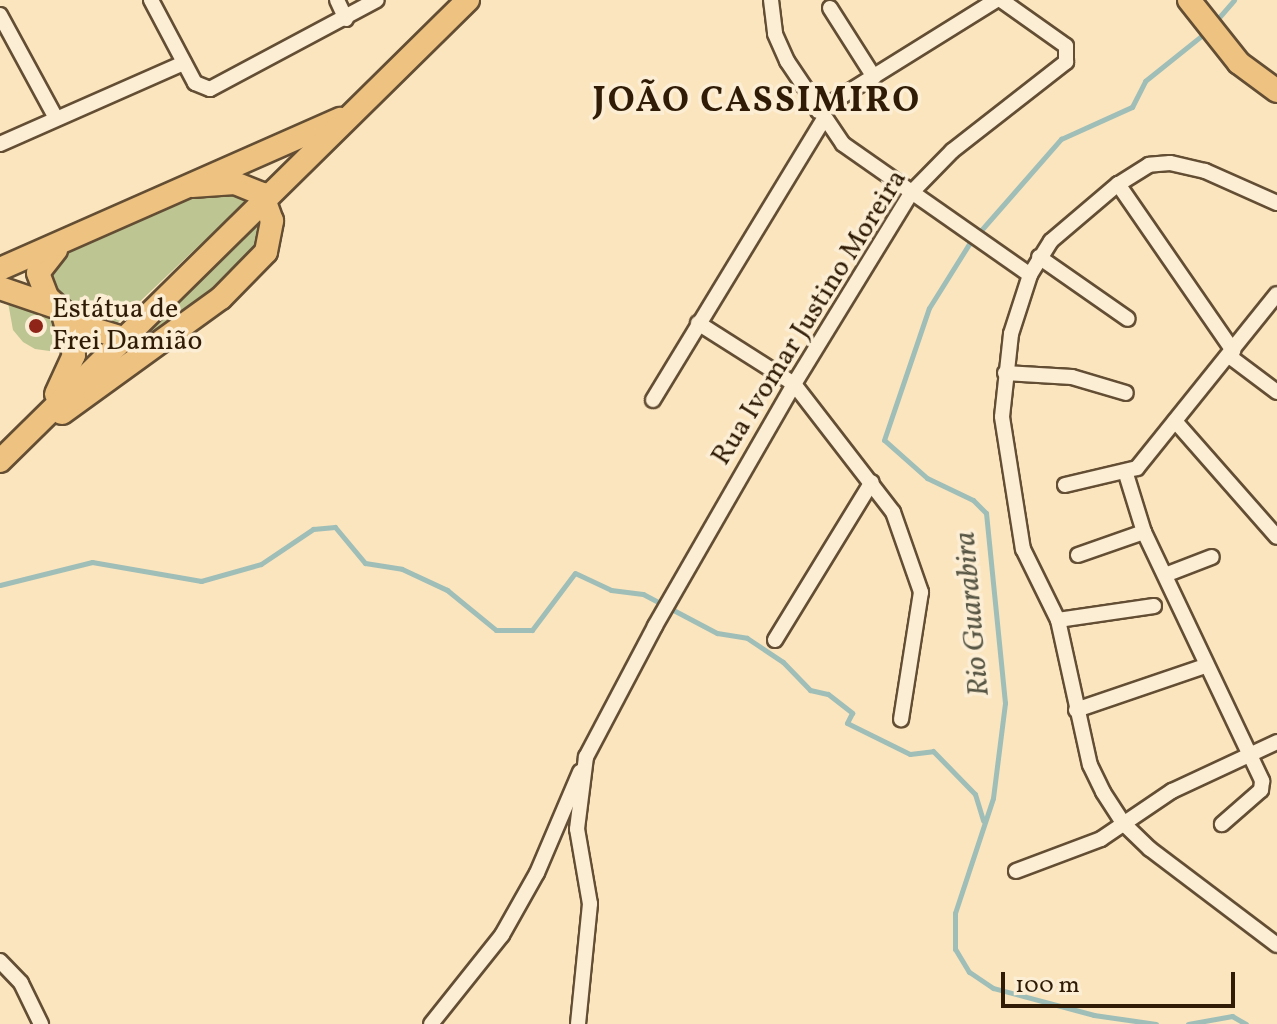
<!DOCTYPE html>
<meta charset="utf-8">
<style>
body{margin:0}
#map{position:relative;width:1277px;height:1024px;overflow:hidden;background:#fbe5bf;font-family:Vollkorn,serif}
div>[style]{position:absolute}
.green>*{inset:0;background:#bdc593}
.stream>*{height:5px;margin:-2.5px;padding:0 2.5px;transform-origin:2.5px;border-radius:2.5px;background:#9fbeb7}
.roads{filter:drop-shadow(2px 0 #634e34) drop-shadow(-2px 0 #634e34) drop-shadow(0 2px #634e34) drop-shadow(0 -2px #634e34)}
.street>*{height:14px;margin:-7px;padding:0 7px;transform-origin:7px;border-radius:7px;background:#fceed5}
.primary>*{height:22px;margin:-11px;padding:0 11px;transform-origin:11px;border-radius:11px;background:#eec280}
.dots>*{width:22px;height:22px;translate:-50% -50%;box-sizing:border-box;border:4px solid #fceed5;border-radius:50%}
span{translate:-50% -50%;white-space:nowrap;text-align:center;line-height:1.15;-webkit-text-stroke:7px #fceed5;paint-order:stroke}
.poi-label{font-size:28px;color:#301c06}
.left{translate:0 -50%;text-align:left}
.street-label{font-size:28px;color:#301c06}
.water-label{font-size:30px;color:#575544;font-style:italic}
.district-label{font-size:36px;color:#301c06;font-weight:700;letter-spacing:2px}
.scale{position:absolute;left:1001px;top:972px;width:234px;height:36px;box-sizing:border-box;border:4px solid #301c06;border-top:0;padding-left:10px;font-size:24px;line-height:28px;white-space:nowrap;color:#301c06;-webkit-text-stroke:6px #fceed5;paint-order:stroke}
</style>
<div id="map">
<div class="green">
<div style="clip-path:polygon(226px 188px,250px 197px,112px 328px,95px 325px,52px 293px,46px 265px,53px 258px,189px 195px)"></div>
<div style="clip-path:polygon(261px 216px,260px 242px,242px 269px,104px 373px)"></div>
<div style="clip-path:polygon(7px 297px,37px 304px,59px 322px,64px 353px,35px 349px,23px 342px,13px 330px)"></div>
</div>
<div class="stream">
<div style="left:1215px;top:22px;width:29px;rotate:-49deg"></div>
<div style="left:0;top:585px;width:95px;rotate:-14deg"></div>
<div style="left:92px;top:562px;width:111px;rotate:9.9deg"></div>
<div style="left:201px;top:581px;width:62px;rotate:-15.8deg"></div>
<div style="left:261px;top:564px;width:63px;rotate:-33.9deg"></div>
<div style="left:313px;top:529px;width:22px;rotate:-5deg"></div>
<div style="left:335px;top:527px;width:47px;rotate:50.2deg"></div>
<div style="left:365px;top:563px;width:37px;rotate:9deg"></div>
<div style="left:402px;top:569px;width:50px;rotate:25deg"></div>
<div style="left:447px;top:590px;width:63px;rotate:39.2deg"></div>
<div style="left:496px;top:630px;width:36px"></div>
<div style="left:532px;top:630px;width:71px;rotate:-53deg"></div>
<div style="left:575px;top:573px;width:40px;rotate:25deg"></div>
<div style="left:611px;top:590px;width:32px;rotate:7deg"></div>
<div style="left:643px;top:594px;width:84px;rotate:27.8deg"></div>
<div style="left:717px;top:633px;width:30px;rotate:9deg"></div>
<div style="left:747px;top:638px;width:43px;rotate:33.7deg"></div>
<div style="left:783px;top:662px;width:39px;rotate:46deg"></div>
<div style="left:810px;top:690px;width:18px;rotate:13deg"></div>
<div style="left:828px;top:694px;width:31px;rotate:38deg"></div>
<div style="left:852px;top:713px;width:11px;rotate:117deg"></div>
<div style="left:847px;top:723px;width:70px;rotate:26.2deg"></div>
<div style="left:910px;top:754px;width:23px;rotate:-7deg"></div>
<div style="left:933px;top:751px;width:60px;rotate:45.7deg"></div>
<div style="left:975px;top:794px;width:28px;rotate:73deg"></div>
<div style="left:1156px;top:1024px;width:63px;rotate:-171.7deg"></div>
<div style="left:1094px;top:1015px;width:105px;rotate:-165deg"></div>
<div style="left:993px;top:988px;width:29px;rotate:-146deg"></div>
<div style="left:969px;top:972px;width:27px;rotate:-121deg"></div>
<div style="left:955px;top:949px;width:36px;rotate:-90deg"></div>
<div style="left:955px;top:913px;width:121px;rotate:-71.7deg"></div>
<div style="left:993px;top:798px;width:96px;rotate:-82.8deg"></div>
<div style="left:1005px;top:703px;width:191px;rotate:-95.7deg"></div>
<div style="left:986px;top:513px;width:18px;rotate:-135deg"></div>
<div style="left:973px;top:500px;width:51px;rotate:-154.4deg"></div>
<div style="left:927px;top:478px;width:57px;rotate:-138.5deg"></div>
<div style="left:884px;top:440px;width:139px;rotate:-71.2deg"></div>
<div style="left:929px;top:308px;width:75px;rotate:-58deg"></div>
<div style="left:969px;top:244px;width:140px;rotate:-48.8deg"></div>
<div style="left:1061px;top:139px;width:78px;rotate:-24.3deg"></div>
<div style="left:1132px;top:107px;width:29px;rotate:-63deg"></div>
<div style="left:1145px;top:81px;width:77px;rotate:-38.7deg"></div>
<div style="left:1188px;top:1024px;width:45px;rotate:-10.3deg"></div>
<div style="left:1232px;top:1016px;width:16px;rotate:30deg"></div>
</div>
<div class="roads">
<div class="street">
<div style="left:151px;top:0;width:94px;rotate:62.1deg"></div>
<div style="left:195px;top:83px;width:16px;rotate:22deg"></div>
<div style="left:210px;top:89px;width:189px;rotate:-28.1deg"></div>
<div style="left:337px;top:0;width:21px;rotate:65deg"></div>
<div style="left:771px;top:0;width:34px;rotate:83deg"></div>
<div style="left:775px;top:34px;width:30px;rotate:66deg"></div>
<div style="left:787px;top:61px;width:100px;rotate:56deg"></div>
<div style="left:843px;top:144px;width:228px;rotate:35deg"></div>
<div style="left:830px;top:8px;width:82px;rotate:57.5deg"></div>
<div style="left:0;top:15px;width:117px;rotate:61.5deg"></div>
<div style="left:818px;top:111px;width:210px;rotate:-31.9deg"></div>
<div style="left:0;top:144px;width:201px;rotate:-23.8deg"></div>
<div style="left:1118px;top:184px;width:203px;rotate:55.4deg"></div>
<div style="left:1277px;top:203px;width:79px;rotate:-156deg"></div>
<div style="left:1205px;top:171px;width:36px;rotate:-167deg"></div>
<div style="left:1170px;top:163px;width:21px;rotate:175deg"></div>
<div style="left:1149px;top:165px;width:36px;rotate:148deg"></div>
<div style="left:1118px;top:184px;width:88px;rotate:139.6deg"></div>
<div style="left:1051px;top:241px;width:40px;rotate:122deg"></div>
<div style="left:1030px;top:275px;width:62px;rotate:107.9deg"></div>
<div style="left:1011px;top:334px;width:83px;rotate:96.2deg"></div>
<div style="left:1002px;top:417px;width:134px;rotate:81deg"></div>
<div style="left:1023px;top:549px;width:79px;rotate:63.8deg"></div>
<div style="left:1058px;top:620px;width:148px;rotate:77.6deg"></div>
<div style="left:1090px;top:765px;width:30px;rotate:64deg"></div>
<div style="left:1103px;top:792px;width:38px;rotate:57deg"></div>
<div style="left:1124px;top:824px;width:36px;rotate:44deg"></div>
<div style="left:1150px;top:849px;width:159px;rotate:37.1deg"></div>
<div style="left:1039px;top:257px;width:108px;rotate:34.9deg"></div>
<div style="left:698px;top:323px;width:114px;rotate:32.4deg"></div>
<div style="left:794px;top:384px;width:162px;rotate:52.3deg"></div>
<div style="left:893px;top:512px;width:85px;rotate:70.7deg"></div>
<div style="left:921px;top:592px;width:129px;rotate:98.9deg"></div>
<div style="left:1229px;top:356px;width:60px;rotate:36.9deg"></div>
<div style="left:1005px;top:373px;width:67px;rotate:3.4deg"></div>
<div style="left:1072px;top:377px;width:56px;rotate:16.5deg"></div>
<div style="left:653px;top:400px;width:329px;rotate:-58.7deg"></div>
<div style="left:1175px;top:421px;width:154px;rotate:48.7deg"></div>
<div style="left:1126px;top:474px;width:61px;rotate:72.8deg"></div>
<div style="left:1144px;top:532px;width:276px;rotate:64.6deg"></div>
<div style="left:1262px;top:781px;width:9px;rotate:96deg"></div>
<div style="left:1261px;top:790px;width:52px;rotate:138.9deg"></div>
<div style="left:1065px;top:485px;width:74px;rotate:-13.3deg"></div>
<div style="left:1137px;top:468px;width:223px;rotate:-51.2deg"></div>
<div style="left:1078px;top:555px;width:70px;rotate:-19.2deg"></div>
<div style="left:1165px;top:575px;width:50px;rotate:-21deg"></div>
<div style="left:1058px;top:620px;width:97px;rotate:-8.3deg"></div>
<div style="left:775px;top:640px;width:185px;rotate:-58.5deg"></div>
<div style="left:1076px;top:710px;width:136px;rotate:-18.8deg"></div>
<div style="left:1016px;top:871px;width:91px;rotate:-20.6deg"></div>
<div style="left:1101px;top:839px;width:86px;rotate:-34.1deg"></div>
<div style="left:1172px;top:791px;width:116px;rotate:-25deg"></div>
<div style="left:0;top:961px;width:30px;rotate:46deg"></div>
<div style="left:21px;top:983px;width:46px;rotate:64deg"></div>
<div style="left:431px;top:1024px;width:114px;rotate:-51.4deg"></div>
<div style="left:502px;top:935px;width:71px;rotate:-60.6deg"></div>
<div style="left:537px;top:873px;width:110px;rotate:-66.9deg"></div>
<div style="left:578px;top:1024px;width:121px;rotate:-84.3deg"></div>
<div style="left:590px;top:904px;width:76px;rotate:-99.8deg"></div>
<div style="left:577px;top:829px;width:73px;rotate:-82.9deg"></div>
<div style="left:586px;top:757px;width:148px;rotate:-62.2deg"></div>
<div style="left:655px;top:626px;width:279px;rotate:-60.1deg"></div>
<div style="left:794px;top:384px;width:224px;rotate:-58.5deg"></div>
<div style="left:911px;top:193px;width:59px;rotate:-45.7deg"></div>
<div style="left:952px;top:151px;width:145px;rotate:-38deg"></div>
<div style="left:1066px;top:62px;width:16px;rotate:-90deg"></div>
<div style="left:1066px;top:46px;width:80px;rotate:-144.7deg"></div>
</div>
<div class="primary">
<div style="left:1189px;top:0;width:80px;rotate:51.6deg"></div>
<div style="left:1239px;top:63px;width:47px;rotate:36.4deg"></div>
<div style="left:56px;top:250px;width:29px;rotate:128deg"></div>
<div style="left:38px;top:273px;width:26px;rotate:69deg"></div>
<div style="left:47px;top:297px;width:40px;rotate:42deg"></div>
<div style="left:77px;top:324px;width:48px;rotate:16.9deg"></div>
<div style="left:0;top:269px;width:372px;rotate:-23.8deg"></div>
<div style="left:0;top:288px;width:56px;rotate:18.8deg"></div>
<div style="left:56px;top:394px;width:43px;rotate:-65.2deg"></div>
<div style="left:74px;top:355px;width:39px;rotate:-105deg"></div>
<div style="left:62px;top:413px;width:196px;rotate:-35.9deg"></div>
<div style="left:221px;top:298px;width:64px;rotate:-45.6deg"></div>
<div style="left:266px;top:252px;width:32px;rotate:-79deg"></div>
<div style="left:272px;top:221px;width:29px;rotate:-110deg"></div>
<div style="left:262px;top:194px;width:29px;rotate:-158deg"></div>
<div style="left:235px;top:183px;width:43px;rotate:176deg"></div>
<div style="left:0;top:461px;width:657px;rotate:-44.57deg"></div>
</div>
</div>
<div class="dots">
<div style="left:36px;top:326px;background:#8f2418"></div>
</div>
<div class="poi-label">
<span class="left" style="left:52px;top:326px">Estátua de<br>Frei Damião</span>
</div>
<div class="street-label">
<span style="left:810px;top:318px;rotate:-58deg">Rua Ivomar Justino Moreira</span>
</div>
<div class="water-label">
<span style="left:973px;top:614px;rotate:-95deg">Rio Guarabira</span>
</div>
<div class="district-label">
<span style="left:757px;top:103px">JOÃO CASSIMIRO</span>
</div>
<div class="scale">100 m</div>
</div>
